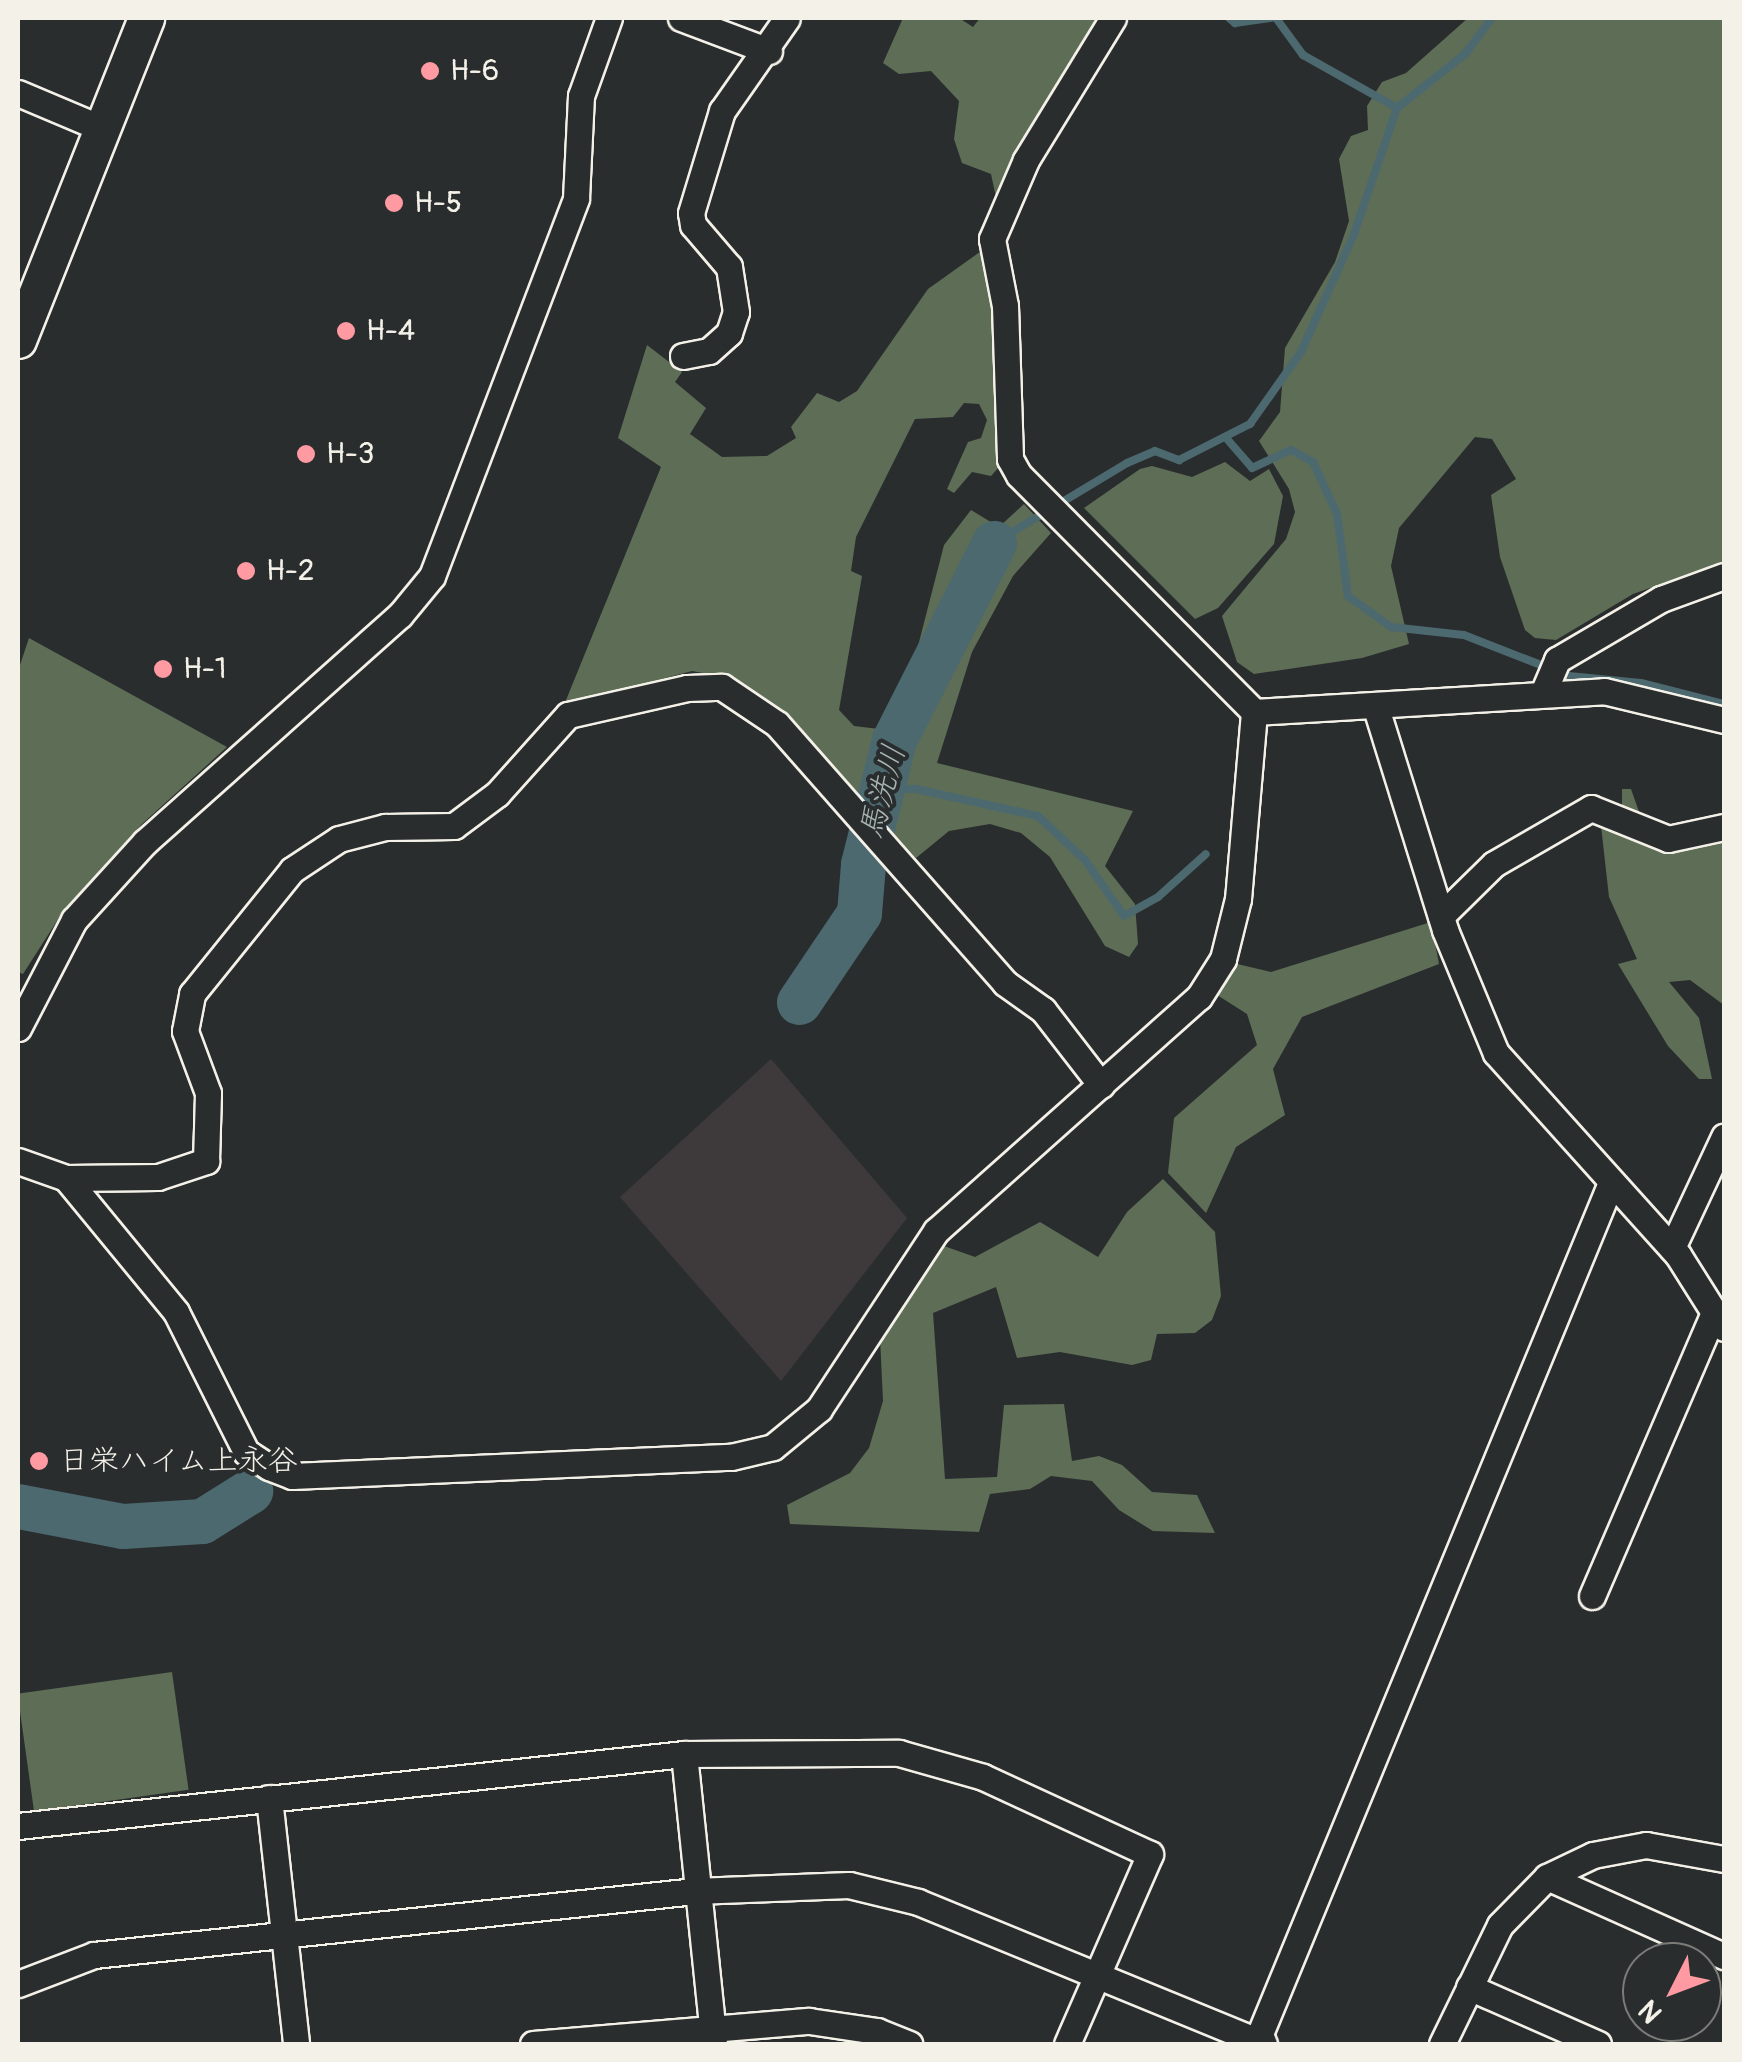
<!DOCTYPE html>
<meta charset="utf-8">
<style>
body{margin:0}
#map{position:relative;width:1742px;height:2062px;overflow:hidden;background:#2a2d2e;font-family:Pangolin,"Klee One",sans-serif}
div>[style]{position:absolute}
.built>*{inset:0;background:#3e3a3b}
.green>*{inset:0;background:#5e6d56;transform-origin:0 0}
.stream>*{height:8px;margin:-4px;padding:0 4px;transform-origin:4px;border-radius:4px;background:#4c6970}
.river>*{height:45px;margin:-22.5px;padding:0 22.5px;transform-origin:22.5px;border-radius:22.5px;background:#4c6970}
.roads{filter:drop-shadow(2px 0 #f4f1e8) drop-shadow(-2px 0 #f4f1e8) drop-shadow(0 2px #f4f1e8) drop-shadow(0 -2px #f4f1e8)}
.street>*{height:25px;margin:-12.5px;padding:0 12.5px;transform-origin:12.5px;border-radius:12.5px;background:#2a2d2e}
.secondary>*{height:35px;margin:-17.5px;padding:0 17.5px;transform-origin:17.5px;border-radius:17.5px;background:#2a2d2e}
.dots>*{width:28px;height:28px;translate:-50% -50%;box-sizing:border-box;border:5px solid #2a2d2e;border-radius:50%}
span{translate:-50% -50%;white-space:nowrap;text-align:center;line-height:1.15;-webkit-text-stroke:8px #2a2d2e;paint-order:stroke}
.poi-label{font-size:30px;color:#f4f1e8}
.left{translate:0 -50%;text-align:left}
.water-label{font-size:32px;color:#a8b4b2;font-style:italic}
.frame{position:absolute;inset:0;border:20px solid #f4f1e8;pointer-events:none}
.north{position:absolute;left:1622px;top:1942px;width:100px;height:100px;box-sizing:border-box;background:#2a2d2e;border:2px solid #7b7b78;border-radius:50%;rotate:228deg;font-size:28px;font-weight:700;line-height:40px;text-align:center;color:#f4f1e8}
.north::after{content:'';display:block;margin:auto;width:35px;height:45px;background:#ff9aa2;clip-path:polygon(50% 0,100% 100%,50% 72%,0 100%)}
</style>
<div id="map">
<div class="built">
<div style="clip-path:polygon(771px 1059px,907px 1218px,781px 1381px,620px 1197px)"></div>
</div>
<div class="green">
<div style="clip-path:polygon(903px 18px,959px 18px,973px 27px,980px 18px,1102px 18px,997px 202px,991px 174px,962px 163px,954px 139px,959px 101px,931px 71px,899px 74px,883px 63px)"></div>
<div style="clip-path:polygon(1468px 18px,1724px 18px,1724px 562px,1633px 594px,1556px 640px,1535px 638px,1525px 630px,1500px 557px,1491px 495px,1516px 479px,1492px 439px,1475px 437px,1399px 528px,1391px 566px,1409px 644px,1362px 658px,1254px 674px,1237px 662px,1222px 616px,1286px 539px,1295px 512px,1289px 489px,1259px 441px,1280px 412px,1285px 348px,1335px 262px,1349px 221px,1339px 159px,1351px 136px,1368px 130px,1367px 106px,1382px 82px,1406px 73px)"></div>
<div style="clip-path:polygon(984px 249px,998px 331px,999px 467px,991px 476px,972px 472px,954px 493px,947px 489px,968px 442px,981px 438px,987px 420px,979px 404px,964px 403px,953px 417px,915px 419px,856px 537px,851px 571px,862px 576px,839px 710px,854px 726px,879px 729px,917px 650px,944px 545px,971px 510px,999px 527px,1024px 504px,1051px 533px,1013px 576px,972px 652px,937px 763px,1133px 811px,1105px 866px,1135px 904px,1138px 944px,1129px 957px,1105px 946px,1050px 857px,1021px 833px,990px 824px,949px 831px,916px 858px,797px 727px,725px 677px,692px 671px,564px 705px,661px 467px,618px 438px,647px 345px,682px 372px,675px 382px,706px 408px,690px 434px,722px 457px,767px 456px,796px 438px,791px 427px,817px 393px,839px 402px,857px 391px,928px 289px)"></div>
<div style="clip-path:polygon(1225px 462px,1250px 481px,1269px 469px,1283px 496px,1274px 544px,1218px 608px,1195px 619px,1084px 508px,1140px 469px,1152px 466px,1192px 477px)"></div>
<div style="clip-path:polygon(29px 638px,227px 747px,142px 824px,64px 910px,23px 974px,18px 972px,18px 671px)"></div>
<div style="clip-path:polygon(1622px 789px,1631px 789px,1644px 826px,1656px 832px,1724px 823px,1724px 1005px,1690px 980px,1669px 982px,1699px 1018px,1712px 1079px,1699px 1079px,1668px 1046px,1618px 964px,1637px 959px,1609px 897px,1600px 817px,1622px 809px)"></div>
<div style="clip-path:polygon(1431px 922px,1439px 964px,1302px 1017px,1273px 1069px,1285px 1115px,1236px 1147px,1206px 1213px,1168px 1173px,1174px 1118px,1257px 1045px,1247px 1014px,1214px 993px,1233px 963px,1271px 972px)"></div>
<div style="clip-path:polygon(1163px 1179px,1215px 1232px,1221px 1296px,1212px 1320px,1195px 1333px,1157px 1334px,1151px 1360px,1132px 1365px,1060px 1352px,1017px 1358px,996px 1287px,933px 1313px,945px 1479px,997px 1477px,1004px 1405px,1064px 1404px,1072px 1461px,1099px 1456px,1122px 1465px,1152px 1492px,1197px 1495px,1215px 1533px,1153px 1531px,1119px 1510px,1092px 1481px,1051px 1476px,1030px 1489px,990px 1494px,979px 1532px,790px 1524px,787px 1505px,850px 1473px,869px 1448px,883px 1401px,880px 1337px,944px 1246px,975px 1257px,1040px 1222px,1098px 1257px,1127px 1212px)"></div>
<div style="left:172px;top:1672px;width:119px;height:156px;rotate:82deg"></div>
</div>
<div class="stream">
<div style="left:1229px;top:18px;width:8px;rotate:40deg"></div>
<div style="left:1235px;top:23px;width:37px;rotate:-8deg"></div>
<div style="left:1276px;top:18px;width:46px;rotate:53.9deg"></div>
<div style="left:1303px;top:55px;width:108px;rotate:29.4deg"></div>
<div style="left:1227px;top:439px;width:38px;rotate:49deg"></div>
<div style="left:1252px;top:468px;width:43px;rotate:-24.8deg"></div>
<div style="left:1291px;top:450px;width:25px;rotate:29deg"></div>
<div style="left:1313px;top:462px;width:57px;rotate:65.2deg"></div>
<div style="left:1337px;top:514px;width:83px;rotate:82.4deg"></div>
<div style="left:1348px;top:596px;width:53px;rotate:35.8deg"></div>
<div style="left:1391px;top:627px;width:73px;rotate:6.3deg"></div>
<div style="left:1464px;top:635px;width:113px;rotate:21.3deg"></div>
<div style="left:1569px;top:676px;width:72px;rotate:5.6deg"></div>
<div style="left:1641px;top:683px;width:86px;rotate:14.2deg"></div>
<div style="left:994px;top:543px;width:155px;rotate:-31deg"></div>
<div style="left:1127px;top:463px;width:30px;rotate:-23deg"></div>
<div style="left:1155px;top:451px;width:26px;rotate:21deg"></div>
<div style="left:1179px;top:460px;width:80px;rotate:-26.9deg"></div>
<div style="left:1250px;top:424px;width:88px;rotate:-54.7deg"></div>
<div style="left:1301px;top:352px;width:129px;rotate:-65.8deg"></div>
<div style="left:1354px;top:234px;width:133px;rotate:-71.2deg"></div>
<div style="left:1397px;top:108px;width:87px;rotate:-38.5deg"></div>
<div style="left:1465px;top:54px;width:45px;rotate:-53.1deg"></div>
<div style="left:882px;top:790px;width:34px;rotate:-2deg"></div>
<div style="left:916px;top:789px;width:125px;rotate:12.5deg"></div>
<div style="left:1038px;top:816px;width:64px;rotate:43.1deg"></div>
<div style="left:1085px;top:860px;width:68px;rotate:55.1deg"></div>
<div style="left:1124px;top:916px;width:39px;rotate:-29deg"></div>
<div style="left:1158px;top:897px;width:64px;rotate:-41.9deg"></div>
</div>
<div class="river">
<div style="left:799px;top:1002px;width:107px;rotate:-56deg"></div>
<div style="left:859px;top:913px;width:49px;rotate:-85.3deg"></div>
<div style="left:863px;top:864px;width:128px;rotate:-76deg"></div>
<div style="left:894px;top:740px;width:221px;rotate:-63.1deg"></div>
<div style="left:18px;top:1506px;width:107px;rotate:10.8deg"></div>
<div style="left:123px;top:1526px;width:79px;rotate:-3.6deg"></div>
<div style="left:202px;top:1521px;width:57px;rotate:-32deg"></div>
</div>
<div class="roads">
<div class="street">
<div style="left:681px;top:18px;width:94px;rotate:20.6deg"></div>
<div style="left:1113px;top:18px;width:167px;rotate:121.5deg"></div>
<div style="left:1026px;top:160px;width:86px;rotate:113.3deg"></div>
<div style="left:992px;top:239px;width:68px;rotate:79deg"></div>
<div style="left:1005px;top:306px;width:153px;rotate:88.1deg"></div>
<div style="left:1010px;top:459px;width:18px;rotate:61deg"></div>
<div style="left:1019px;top:475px;width:334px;rotate:45.2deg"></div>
<div style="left:1254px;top:712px;width:351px;rotate:-3.4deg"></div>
<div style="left:1604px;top:691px;width:123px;rotate:13.6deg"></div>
<div style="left:18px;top:93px;width:90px;rotate:22.9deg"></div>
<div style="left:683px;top:356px;width:26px;rotate:-11deg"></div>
<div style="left:709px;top:351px;width:27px;rotate:-42deg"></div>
<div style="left:729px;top:333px;width:22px;rotate:-72deg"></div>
<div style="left:736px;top:312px;width:46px;rotate:-98.8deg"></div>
<div style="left:729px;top:267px;width:55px;rotate:-130.6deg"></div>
<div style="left:693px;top:225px;width:12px;rotate:-99deg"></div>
<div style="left:691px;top:213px;width:107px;rotate:-73.1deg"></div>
<div style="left:722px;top:111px;width:113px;rotate:-55deg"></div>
<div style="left:1544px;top:691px;width:34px;rotate:-67deg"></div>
<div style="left:1557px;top:660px;width:121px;rotate:-30.4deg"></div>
<div style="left:1661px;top:599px;width:67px;rotate:-20.1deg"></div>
<div style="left:1376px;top:708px;width:232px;rotate:72.7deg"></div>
<div style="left:1445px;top:930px;width:133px;rotate:67.5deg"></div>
<div style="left:1496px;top:1053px;width:272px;rotate:48deg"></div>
<div style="left:1678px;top:1255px;width:86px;rotate:57.8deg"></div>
<div style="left:1441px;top:916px;width:74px;rotate:-44.5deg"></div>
<div style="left:1494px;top:864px;width:112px;rotate:-30deg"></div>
<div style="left:1591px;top:808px;width:83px;rotate:21.9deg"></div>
<div style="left:1668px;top:839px;width:57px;rotate:-12.1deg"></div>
<div style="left:18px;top:1028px;width:122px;rotate:-62.6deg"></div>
<div style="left:74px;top:920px;width:105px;rotate:-47.7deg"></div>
<div style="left:145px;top:842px;width:341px;rotate:-41.7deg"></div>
<div style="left:400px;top:615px;width:50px;rotate:-50.6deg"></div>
<div style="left:432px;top:576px;width:404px;rotate:-69.1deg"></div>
<div style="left:576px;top:198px;width:102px;rotate:-87.2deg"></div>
<div style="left:581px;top:96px;width:83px;rotate:-70.3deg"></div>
<div style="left:18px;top:1161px;width:51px;rotate:19.5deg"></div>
<div style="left:66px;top:1178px;width:173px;rotate:50.6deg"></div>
<div style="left:176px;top:1312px;width:157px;rotate:63.4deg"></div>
<div style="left:246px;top:1452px;width:27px;rotate:33deg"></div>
<div style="left:269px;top:1467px;width:25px;rotate:21deg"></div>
<div style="left:292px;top:1476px;width:439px;rotate:-2.5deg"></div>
<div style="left:731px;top:1457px;width:43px;rotate:-13.4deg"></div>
<div style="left:773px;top:1447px;width:60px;rotate:-39.6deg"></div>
<div style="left:819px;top:1409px;width:213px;rotate:-56.7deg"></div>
<div style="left:936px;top:1231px;width:352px;rotate:-41.7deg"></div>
<div style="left:1199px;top:997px;width:45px;rotate:-57.7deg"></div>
<div style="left:1223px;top:959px;width:62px;rotate:-76deg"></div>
<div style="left:1238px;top:899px;width:188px;rotate:-85.1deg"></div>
<div style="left:66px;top:1178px;width:92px;rotate:-0.6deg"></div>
<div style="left:158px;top:1177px;width:51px;rotate:-18.4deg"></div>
<div style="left:206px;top:1161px;width:68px;rotate:-88.3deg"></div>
<div style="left:208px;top:1093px;width:66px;rotate:-110.4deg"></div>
<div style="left:185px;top:1031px;width:38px;rotate:-79deg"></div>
<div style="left:192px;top:994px;width:159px;rotate:-51.1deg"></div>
<div style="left:292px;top:870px;width:56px;rotate:-33.4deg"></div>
<div style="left:339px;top:839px;width:48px;rotate:-14.6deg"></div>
<div style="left:385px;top:827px;width:69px;rotate:-0.8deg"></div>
<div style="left:454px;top:826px;width:54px;rotate:-36.7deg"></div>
<div style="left:497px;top:794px;width:106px;rotate:-48.1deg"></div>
<div style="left:568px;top:715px;width:122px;rotate:-12.8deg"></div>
<div style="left:687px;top:688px;width:35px;rotate:-2deg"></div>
<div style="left:722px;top:687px;width:66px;rotate:33.9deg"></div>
<div style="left:777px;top:724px;width:345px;rotate:48.6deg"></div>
<div style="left:1005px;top:983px;width:47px;rotate:35.4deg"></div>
<div style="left:1043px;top:1010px;width:95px;rotate:52.3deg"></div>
<div style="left:1672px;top:1248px;width:123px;rotate:-64.9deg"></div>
<div style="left:1592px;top:1596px;width:310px;rotate:-66.7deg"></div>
<div style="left:684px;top:1754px;width:292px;rotate:84.1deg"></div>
<div style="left:269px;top:1798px;width:247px;rotate:83.7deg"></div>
<div style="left:18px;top:1826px;width:670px;rotate:-6.17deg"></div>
<div style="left:684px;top:1754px;width:215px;rotate:-0.3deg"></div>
<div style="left:899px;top:1753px;width:87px;rotate:15.9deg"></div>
<div style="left:983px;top:1777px;width:184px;rotate:24.8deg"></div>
<div style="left:1150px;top:1854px;width:207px;rotate:113.6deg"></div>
<div style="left:1547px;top:1877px;width:194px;rotate:24.1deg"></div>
<div style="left:18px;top:1984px;width:81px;rotate:-20.9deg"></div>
<div style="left:94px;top:1955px;width:604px;rotate:-6.08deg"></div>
<div style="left:695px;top:1891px;width:154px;rotate:-2.2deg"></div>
<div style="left:849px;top:1885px;width:71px;rotate:13.8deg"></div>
<div style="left:918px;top:1902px;width:374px;rotate:22.3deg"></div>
<div style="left:1469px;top:1987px;width:141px;rotate:23.8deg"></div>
<div style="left:1257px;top:2041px;width:926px;rotate:-67.59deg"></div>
<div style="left:533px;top:2044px;width:277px;rotate:-4.8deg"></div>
<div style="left:809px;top:2021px;width:69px;rotate:8.4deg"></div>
<div style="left:877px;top:2031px;width:35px;rotate:22deg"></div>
<div style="left:1442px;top:2044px;width:132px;rotate:-64deg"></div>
<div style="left:1500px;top:1925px;width:67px;rotate:-45.6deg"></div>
<div style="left:1547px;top:1877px;width:51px;rotate:-25.6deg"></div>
<div style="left:1593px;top:1855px;width:54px;rotate:-10.7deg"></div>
<div style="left:1646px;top:1845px;width:79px;rotate:10.2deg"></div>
</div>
<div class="secondary">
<div style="left:18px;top:340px;width:347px;rotate:-68.3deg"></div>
<div style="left:1255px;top:2044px;width:4px;rotate:-56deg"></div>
</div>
</div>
<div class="dots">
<div style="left:430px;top:71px;background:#ff9aa2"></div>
<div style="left:394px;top:203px;background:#ff9aa2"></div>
<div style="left:346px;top:331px;background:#ff9aa2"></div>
<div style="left:306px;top:454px;background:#ff9aa2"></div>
<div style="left:246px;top:571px;background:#ff9aa2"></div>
<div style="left:163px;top:669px;background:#ff9aa2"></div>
<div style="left:39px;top:1461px;background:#ff9aa2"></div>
</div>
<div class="poi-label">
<span class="left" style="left:450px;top:71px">H-6</span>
<span class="left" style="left:414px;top:203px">H-5</span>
<span class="left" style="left:366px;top:331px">H-4</span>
<span class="left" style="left:326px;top:454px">H-3</span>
<span class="left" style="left:266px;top:571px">H-2</span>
<span class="left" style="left:183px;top:669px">H-1</span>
<span class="left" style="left:59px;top:1461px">日栄ハイム上永谷</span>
</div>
<div class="water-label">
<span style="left:883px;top:792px;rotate:-75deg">馬洗川</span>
</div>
<div class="frame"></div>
<div class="north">N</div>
</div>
